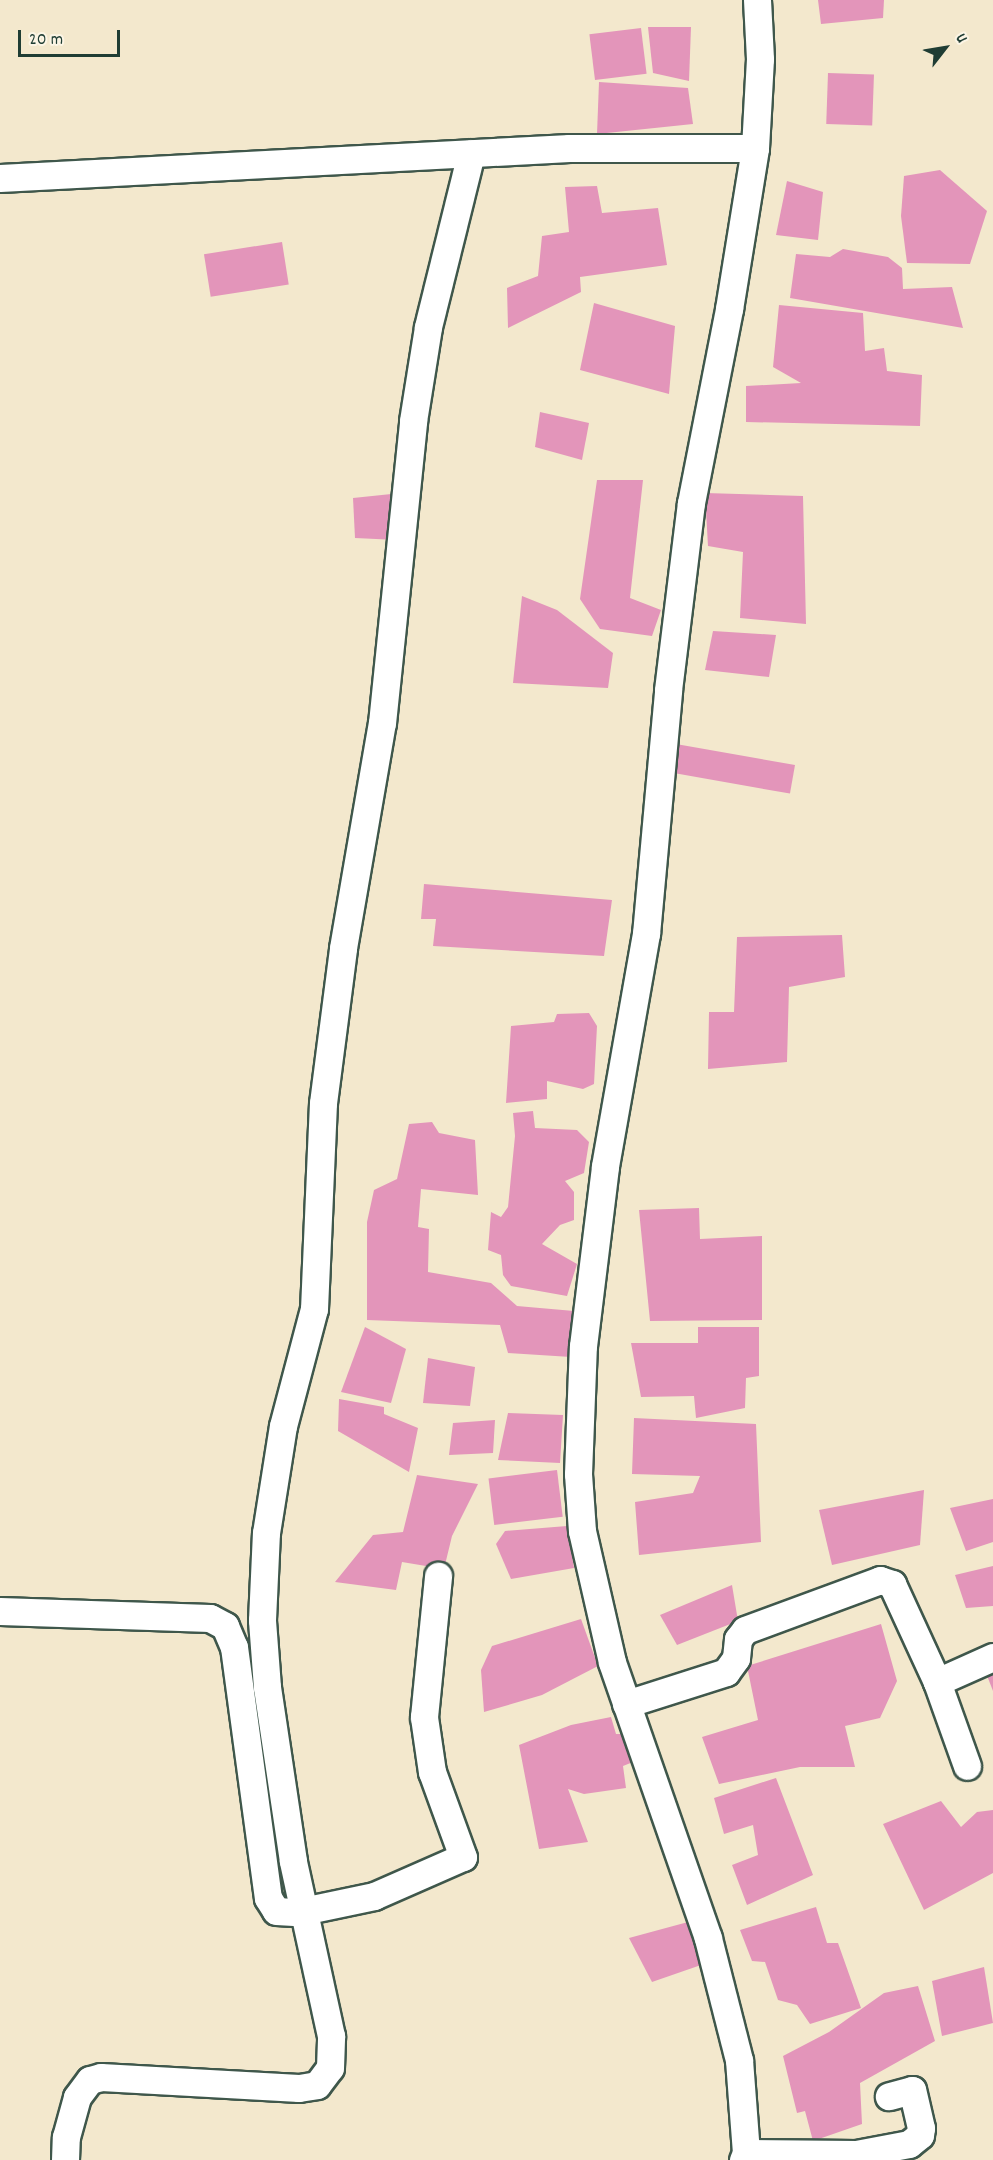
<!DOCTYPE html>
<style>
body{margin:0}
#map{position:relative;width:993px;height:2160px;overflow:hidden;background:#f3e8cd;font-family:Dekko,sans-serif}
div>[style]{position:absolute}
.building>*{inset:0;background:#e395ba;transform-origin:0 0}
.roads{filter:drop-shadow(2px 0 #3f574b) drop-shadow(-2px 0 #3f574b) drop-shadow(0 2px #3f574b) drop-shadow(0 -2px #3f574b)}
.street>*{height:27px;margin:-13.5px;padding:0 13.5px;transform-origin:13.5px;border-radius:13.5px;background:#fff}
span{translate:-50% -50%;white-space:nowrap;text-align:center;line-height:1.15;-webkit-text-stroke:4.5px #fcf5e5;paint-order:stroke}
.north{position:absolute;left:915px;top:18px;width:60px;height:60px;-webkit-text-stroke:4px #fcf5e5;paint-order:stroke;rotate:59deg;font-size:16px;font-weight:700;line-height:24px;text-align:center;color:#1f3d34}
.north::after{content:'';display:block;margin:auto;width:21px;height:27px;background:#1f3d34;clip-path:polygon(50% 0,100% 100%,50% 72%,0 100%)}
.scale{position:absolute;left:18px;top:30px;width:102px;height:27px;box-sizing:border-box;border:3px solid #1f3d34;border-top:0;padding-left:8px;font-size:18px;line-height:21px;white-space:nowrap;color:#1f3d34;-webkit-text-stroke:4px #fcf5e5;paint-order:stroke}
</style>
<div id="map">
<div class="building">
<div style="clip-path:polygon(818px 0,884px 0,883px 18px,821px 24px)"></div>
<div style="clip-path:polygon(648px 27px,691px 27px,689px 81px,653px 73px)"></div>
<div style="left:641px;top:28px;width:46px;height:52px;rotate:83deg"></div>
<div style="left:828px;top:73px;width:46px;height:51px;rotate:2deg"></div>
<div style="clip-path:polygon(599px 82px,688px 88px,693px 124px,597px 134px)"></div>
<div style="clip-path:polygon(940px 170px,987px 211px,970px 264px,907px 263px,901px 216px,904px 176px)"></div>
<div style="clip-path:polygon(787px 181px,823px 192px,818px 240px,776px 235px)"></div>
<div style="clip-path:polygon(597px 186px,602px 213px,658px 208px,667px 265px,580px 277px,581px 292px,508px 328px,507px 288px,538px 276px,542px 236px,569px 232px,565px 187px)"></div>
<div style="left:282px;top:242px;width:43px;height:79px;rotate:81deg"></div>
<div style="clip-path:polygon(843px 249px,888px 257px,902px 268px,903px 289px,952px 287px,963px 328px,790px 298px,796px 254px,830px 257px)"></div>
<div style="clip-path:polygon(594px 303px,675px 326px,669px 394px,580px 370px)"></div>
<div style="clip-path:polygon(779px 305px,863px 313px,865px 351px,884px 348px,887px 371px,922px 375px,920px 426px,746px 422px,746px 386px,801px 383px,773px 367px)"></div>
<div style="clip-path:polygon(540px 412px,589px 423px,582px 460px,535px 447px)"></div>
<div style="clip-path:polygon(597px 480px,643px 480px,630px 598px,661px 610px,652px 636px,600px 629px,580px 599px)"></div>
<div style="clip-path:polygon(401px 493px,397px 540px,355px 538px,353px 498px)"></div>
<div style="clip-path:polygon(705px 493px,803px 496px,806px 624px,740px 618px,743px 552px,708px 546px)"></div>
<div style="clip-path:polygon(522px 596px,557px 610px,613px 653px,608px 688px,513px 683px)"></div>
<div style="clip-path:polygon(713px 631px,776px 635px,769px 677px,705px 670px)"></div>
<div style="left:795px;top:765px;width:29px;height:118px;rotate:100deg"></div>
<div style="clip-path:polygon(424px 884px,612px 900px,604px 956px,433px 946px,436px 919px,421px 919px)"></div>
<div style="clip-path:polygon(842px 935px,845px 977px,789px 987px,787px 1062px,708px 1069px,709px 1012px,734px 1012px,737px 937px)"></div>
<div style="clip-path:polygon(589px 1013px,597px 1026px,594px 1084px,583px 1089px,547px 1081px,547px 1099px,506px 1103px,511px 1026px,554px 1022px,557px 1014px)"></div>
<div style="clip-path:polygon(533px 1111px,535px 1128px,577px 1130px,589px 1142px,584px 1173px,565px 1181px,574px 1192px,574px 1220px,560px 1225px,542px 1244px,577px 1264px,567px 1296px,511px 1286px,503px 1275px,501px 1255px,488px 1250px,491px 1212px,501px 1217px,508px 1207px,515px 1136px,513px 1113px)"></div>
<div style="clip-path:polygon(432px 1122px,439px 1133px,475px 1140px,478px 1195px,421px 1189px,418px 1227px,429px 1229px,428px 1272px,491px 1283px,517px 1306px,574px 1311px,571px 1357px,508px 1353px,500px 1325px,367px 1320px,367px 1222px,374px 1190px,397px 1179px,409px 1124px)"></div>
<div style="clip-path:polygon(699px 1208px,700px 1239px,762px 1236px,762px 1320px,650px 1321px,639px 1210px)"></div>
<div style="clip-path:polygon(365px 1327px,406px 1349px,391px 1403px,341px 1392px)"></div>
<div style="clip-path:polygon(698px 1327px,759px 1327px,759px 1376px,746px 1378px,745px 1408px,696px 1418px,694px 1396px,641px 1397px,631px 1343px,698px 1343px)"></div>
<div style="clip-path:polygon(428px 1358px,475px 1367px,470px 1406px,423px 1403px)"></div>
<div style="clip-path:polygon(339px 1399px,384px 1407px,384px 1414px,418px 1428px,409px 1472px,338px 1431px)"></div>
<div style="clip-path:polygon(508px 1413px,563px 1415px,560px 1463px,498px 1460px)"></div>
<div style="clip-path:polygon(634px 1418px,756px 1424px,761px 1542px,639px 1555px,635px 1502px,693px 1493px,700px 1476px,632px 1474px)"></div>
<div style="clip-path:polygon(495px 1420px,493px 1453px,449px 1455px,453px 1423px)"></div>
<div style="left:557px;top:1470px;width:47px;height:69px;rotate:83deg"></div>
<div style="clip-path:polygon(417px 1475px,478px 1484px,452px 1536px,444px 1569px,402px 1562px,396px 1590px,335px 1582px,373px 1535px,403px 1532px)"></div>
<div style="clip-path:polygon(924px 1490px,920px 1545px,832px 1565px,819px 1510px)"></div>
<div style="clip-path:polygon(993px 1499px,993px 1542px,966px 1551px,950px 1508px)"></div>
<div style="clip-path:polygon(567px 1526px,574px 1568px,511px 1579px,496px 1544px,505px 1531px)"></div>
<div style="clip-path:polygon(993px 1566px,993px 1606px,966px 1608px,955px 1575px)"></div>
<div style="clip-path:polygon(732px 1585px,738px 1621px,677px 1645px,660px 1615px)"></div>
<div style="clip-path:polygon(581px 1619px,598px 1666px,542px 1695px,484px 1712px,481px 1670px,492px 1646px)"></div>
<div style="clip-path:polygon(881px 1624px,897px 1681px,880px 1718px,845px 1726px,855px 1767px,800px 1767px,719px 1784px,702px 1737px,758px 1720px,747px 1666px)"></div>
<div style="clip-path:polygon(993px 1671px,993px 1691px,986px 1673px)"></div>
<div style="clip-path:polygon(611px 1717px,616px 1734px,623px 1734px,633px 1762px,623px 1766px,626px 1788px,584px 1794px,568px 1789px,588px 1842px,539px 1849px,519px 1745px,571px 1725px)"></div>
<div style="clip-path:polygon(776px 1778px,813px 1875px,747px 1905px,732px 1865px,758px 1855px,753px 1825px,724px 1834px,714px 1798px)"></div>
<div style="clip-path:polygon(941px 1801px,961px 1827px,977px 1812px,993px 1810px,993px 1873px,924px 1910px,883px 1824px)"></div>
<div style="clip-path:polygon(816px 1907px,827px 1943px,838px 1943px,861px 2008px,810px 2024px,797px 2005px,778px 2000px,765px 1962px,752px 1961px,740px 1930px)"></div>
<div style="clip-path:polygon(688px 1922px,701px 1965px,652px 1982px,629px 1938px)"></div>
<div style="clip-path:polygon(984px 1967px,993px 2023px,942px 2036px,932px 1981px)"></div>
<div style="clip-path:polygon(918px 1986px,935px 2041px,860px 2083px,862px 2124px,813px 2141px,805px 2111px,797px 2113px,783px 2056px,829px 2032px,884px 1993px)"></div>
</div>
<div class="roads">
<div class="street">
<div style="left:0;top:178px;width:570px;rotate:-3.02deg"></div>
<div style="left:569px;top:148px;width:186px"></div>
<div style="left:0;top:1611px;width:210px;rotate:1.9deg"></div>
<div style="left:210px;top:1618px;width:17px;rotate:28deg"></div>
<div style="left:225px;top:1626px;width:23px;rotate:67deg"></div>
<div style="left:234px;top:1647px;width:253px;rotate:82.3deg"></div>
<div style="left:268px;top:1898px;width:15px;rotate:58deg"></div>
<div style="left:276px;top:1911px;width:22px;rotate:3deg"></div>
<div style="left:298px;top:1912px;width:78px;rotate:-11.9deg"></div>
<div style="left:374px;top:1896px;width:97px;rotate:-23.7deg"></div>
<div style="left:463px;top:1857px;width:90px;rotate:-110deg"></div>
<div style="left:432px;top:1772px;width:56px;rotate:-98.3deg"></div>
<div style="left:424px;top:1717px;width:142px;rotate:-84.3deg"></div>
<div style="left:937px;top:1682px;width:89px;rotate:70.3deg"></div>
<div style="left:626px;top:1704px;width:105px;rotate:-17.7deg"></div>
<div style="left:726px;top:1672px;width:17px;rotate:-54deg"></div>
<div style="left:736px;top:1658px;width:19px;rotate:-84deg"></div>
<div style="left:738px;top:1639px;width:11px;rotate:-52deg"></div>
<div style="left:745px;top:1630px;width:144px;rotate:-20.3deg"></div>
<div style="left:880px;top:1580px;width:13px;rotate:18deg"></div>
<div style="left:892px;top:1584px;width:108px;rotate:65.3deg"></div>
<div style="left:937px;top:1682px;width:61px;rotate:-24.1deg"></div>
<div style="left:746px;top:2153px;width:110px;rotate:0.5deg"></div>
<div style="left:856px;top:2154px;width:54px;rotate:-10.7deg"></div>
<div style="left:909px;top:2144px;width:14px;rotate:-39deg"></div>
<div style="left:920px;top:2135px;width:7px;rotate:-82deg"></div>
<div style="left:921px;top:2128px;width:39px;rotate:-103deg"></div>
<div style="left:912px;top:2090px;width:24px;rotate:165deg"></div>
<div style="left:65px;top:2160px;width:23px;rotate:-88deg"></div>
<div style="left:66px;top:2137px;width:41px;rotate:-74.6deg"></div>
<div style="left:77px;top:2097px;width:21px;rotate:-53deg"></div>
<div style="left:90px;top:2080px;width:11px;rotate:-15deg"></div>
<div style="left:101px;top:2077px;width:198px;rotate:3.2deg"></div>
<div style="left:299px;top:2088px;width:18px;rotate:-9deg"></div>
<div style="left:317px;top:2085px;width:21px;rotate:-53deg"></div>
<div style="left:330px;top:2068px;width:32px;rotate:-88deg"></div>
<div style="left:331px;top:2036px;width:179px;rotate:-102.3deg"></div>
<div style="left:293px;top:1861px;width:176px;rotate:-98.5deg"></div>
<div style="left:267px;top:1687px;width:67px;rotate:-94.3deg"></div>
<div style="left:262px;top:1620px;width:87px;rotate:-87.4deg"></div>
<div style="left:266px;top:1533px;width:108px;rotate:-81deg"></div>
<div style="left:283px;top:1426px;width:121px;rotate:-75.2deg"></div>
<div style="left:314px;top:1309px;width:206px;rotate:-87.5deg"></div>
<div style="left:323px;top:1103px;width:156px;rotate:-82.6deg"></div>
<div style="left:343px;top:948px;width:228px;rotate:-80.2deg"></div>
<div style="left:382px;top:723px;width:304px;rotate:-84.1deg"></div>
<div style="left:413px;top:421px;width:95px;rotate:-80.9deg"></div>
<div style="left:428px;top:327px;width:179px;rotate:-76.1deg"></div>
<div style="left:743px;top:2160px;width:8px;rotate:-67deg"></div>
<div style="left:746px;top:2153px;width:93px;rotate:-94.3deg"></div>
<div style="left:739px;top:2060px;width:126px;rotate:-104.3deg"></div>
<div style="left:708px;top:1938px;width:292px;rotate:-109.2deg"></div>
<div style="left:612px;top:1662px;width:134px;rotate:-102.9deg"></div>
<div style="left:582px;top:1531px;width:57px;rotate:-94deg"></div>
<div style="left:578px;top:1474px;width:128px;rotate:-87.8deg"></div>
<div style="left:583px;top:1346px;width:181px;rotate:-83deg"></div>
<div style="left:605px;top:1166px;width:236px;rotate:-80deg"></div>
<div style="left:646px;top:934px;width:245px;rotate:-84.8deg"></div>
<div style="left:668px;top:690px;width:188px;rotate:-83deg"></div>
<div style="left:691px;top:503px;width:198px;rotate:-78.9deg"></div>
<div style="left:729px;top:309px;width:163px;rotate:-80.8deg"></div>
<div style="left:755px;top:148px;width:89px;rotate:-86.8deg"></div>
<div style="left:760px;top:59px;width:59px;rotate:-92.9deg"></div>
</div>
</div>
<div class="north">U</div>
<div class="scale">20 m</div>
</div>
